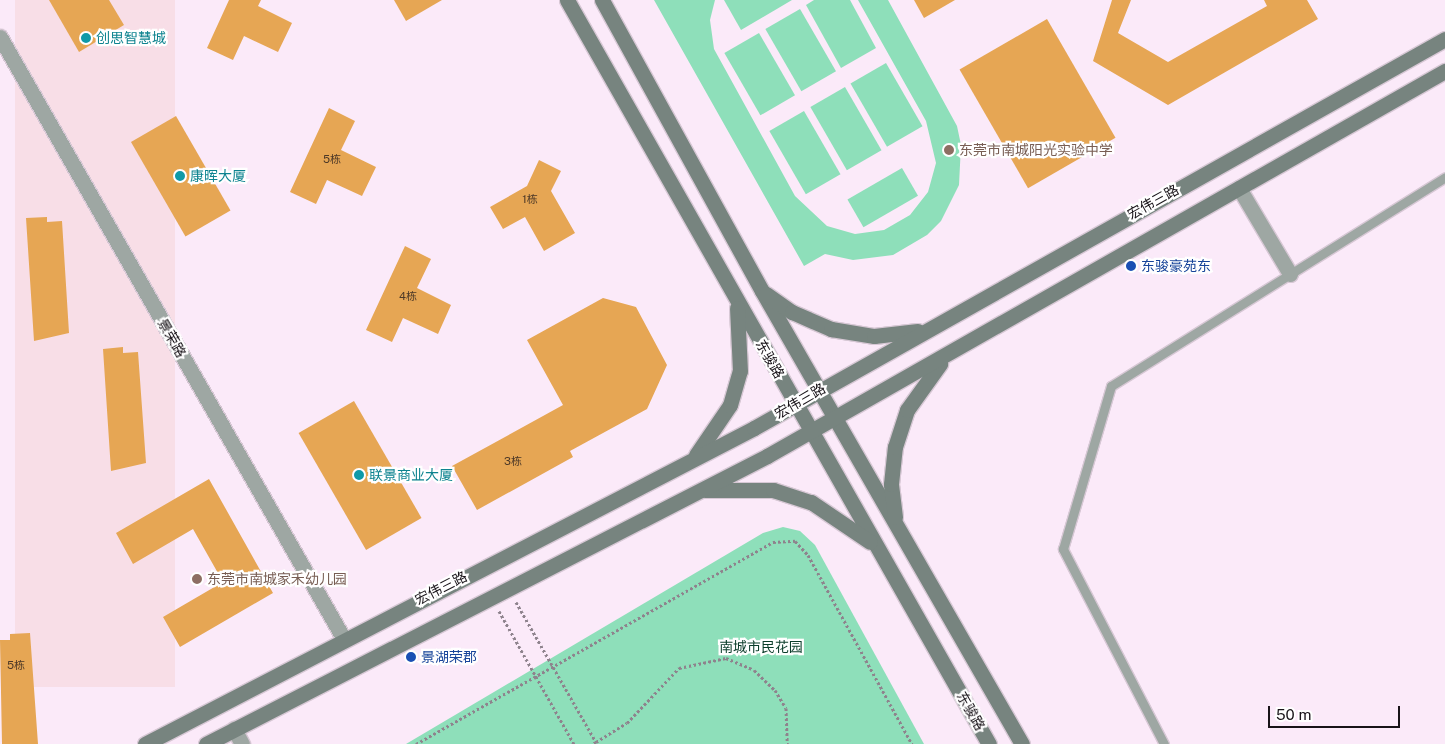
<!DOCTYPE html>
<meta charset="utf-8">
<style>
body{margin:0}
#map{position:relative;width:1445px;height:744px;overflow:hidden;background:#fbeaf9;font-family:"Public Sans","Noto Sans SC",sans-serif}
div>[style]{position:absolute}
.commercial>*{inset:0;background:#f8dee7;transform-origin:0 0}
.green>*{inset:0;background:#8edfba;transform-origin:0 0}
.building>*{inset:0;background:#e6a654;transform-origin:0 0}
.path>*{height:3px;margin-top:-1.5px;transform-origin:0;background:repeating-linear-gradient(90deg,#8e838d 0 2.5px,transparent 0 5px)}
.roads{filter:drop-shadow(1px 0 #d7c8d5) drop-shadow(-1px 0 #d7c8d5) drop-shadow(0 1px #d7c8d5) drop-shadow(0 -1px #d7c8d5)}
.lane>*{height:9px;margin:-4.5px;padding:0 4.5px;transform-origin:4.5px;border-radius:4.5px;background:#9ea7a3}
.street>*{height:15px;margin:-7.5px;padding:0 7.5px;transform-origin:7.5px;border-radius:7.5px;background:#9ea7a3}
.secondary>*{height:15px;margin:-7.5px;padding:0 7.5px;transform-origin:7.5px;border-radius:7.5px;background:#77847f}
.dots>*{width:14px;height:14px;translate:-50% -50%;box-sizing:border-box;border:2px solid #fff;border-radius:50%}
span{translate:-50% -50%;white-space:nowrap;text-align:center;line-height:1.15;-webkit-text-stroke:4.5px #fff;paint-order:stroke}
.number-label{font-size:11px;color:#4c3827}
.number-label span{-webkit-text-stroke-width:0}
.culture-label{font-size:14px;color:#0d838f}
.left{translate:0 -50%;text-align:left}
.education-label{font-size:14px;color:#785e54}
.street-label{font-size:14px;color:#181318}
.transit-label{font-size:14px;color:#164399}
.park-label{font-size:14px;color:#0b3d2a}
.scale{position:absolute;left:1268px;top:706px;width:132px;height:22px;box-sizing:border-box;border:2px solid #181318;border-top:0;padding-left:6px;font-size:15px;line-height:18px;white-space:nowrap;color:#181318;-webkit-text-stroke:4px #fff;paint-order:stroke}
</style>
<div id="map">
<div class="commercial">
<div style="left:15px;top:0;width:160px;height:687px"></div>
</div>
<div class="green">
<div style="clip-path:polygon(654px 0,715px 0,710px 20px,714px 49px,795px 196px,827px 226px,855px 234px,884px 230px,910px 215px,928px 192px,936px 163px,926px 121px,858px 0,888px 0,957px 126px,961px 145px,959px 185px,941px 221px,927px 235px,893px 255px,853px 260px,825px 254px,804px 266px)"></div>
<div style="clip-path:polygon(724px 0,792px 0,741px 30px)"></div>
<div style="clip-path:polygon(814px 0,850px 0,876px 48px,841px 68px,806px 5px)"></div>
<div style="left:800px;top:9px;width:72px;height:40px;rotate:60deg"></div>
<div style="left:759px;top:33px;width:72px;height:40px;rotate:60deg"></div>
<div style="left:886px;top:63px;width:73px;height:41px;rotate:60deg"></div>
<div style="left:845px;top:87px;width:73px;height:40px;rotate:60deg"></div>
<div style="left:804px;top:111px;width:73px;height:40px;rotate:60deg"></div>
<div style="left:902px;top:168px;width:32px;height:63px;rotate:60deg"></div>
<div style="clip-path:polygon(783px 527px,800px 531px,815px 545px,924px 744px,406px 744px,763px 533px)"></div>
</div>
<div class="building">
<div style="clip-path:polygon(49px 0,109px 0,124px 25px,79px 52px)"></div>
<div style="clip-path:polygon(229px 0,261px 0,258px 6px,292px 23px,278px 52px,244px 36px,233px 60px,207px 48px)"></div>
<div style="clip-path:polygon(394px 0,442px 0,406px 21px)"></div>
<div style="clip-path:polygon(914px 0,955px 0,924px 18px)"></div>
<div style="clip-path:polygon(1112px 0,1131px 0,1118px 33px,1168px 62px,1267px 6px,1264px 0,1307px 0,1318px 19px,1168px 105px,1093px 61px)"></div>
<div style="left:1047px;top:19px;width:137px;height:101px;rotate:60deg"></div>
<div style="clip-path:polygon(329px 108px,355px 121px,341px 150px,376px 167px,362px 196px,327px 180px,316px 204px,290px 192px)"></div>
<div style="left:176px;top:116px;width:109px;height:52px;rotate:60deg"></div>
<div style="clip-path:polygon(539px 160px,561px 171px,551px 191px,575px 233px,544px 251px,525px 217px,503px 229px,490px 207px,527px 186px)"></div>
<div style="clip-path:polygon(47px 217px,47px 222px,62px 221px,69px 333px,34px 341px,26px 218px)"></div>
<div style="clip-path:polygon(405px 246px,431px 259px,417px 288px,451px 305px,438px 334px,403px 318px,392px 342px,366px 330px)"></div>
<div style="clip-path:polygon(603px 298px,636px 307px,667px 365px,647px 409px,570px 451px,573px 457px,477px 510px,452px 466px,563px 405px,527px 340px)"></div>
<div style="clip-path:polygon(123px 347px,123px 353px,138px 352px,146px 463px,111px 471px,103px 349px)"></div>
<div style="left:354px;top:401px;width:135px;height:64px;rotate:60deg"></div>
<div style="clip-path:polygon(209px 479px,273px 593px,180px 647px,163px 617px,223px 582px,193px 529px,133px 564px,116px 533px)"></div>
<div style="clip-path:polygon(30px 633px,38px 744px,2px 744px,0 640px,10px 640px,10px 634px)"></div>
</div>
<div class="path">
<div style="left:516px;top:602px;width:161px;rotate:60.3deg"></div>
<div style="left:596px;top:742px;width:4px;rotate:153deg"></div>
<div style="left:499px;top:611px;width:153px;rotate:60.6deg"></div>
<div style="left:596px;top:742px;width:36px;rotate:-32deg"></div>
<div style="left:627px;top:723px;width:76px;rotate:-46.6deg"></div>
<div style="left:679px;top:668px;width:48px;rotate:-12deg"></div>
<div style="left:726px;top:658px;width:30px;rotate:23deg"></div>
<div style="left:754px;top:670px;width:29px;rotate:44deg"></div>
<div style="left:775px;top:690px;width:21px;rotate:59deg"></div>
<div style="left:786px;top:708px;width:36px;rotate:88deg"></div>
<div style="left:416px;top:744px;width:410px;rotate:-29.5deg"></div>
<div style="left:773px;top:542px;width:22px;rotate:-3deg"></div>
<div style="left:795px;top:541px;width:19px;rotate:47deg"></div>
<div style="left:808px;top:555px;width:216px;rotate:61.2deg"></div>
</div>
<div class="roads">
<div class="lane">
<div style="left:1164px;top:744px;width:220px;rotate:-117.4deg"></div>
<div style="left:1063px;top:549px;width:170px;rotate:-73.6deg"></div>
<div style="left:1111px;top:386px;width:394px;rotate:-32deg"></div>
</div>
<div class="street">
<div style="left:0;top:37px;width:693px;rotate:60.26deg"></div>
<div style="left:1239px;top:188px;width:100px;rotate:59.3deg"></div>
<div style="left:234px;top:729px;width:17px;rotate:62deg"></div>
</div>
<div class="secondary">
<div style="left:567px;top:0;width:855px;rotate:60.44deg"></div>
<div style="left:602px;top:0;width:332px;rotate:61.2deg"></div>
<div style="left:762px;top:291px;width:522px;rotate:60.15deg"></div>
<div style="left:766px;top:294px;width:32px;rotate:35deg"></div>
<div style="left:792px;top:312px;width:43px;rotate:23.6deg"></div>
<div style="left:831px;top:329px;width:44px;rotate:9.2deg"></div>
<div style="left:874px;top:336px;width:44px;rotate:-6.5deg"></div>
<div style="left:696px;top:455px;width:60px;rotate:-55.8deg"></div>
<div style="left:730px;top:405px;width:35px;rotate:-74deg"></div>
<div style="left:740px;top:371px;width:63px;rotate:-92.7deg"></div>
<div style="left:705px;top:490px;width:68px"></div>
<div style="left:773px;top:490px;width:40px;rotate:18deg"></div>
<div style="left:811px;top:502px;width:71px;rotate:34.1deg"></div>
<div style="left:895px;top:517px;width:33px;rotate:-97deg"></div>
<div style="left:891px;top:484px;width:37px;rotate:-84deg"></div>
<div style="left:895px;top:447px;width:39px;rotate:-72deg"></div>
<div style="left:907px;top:410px;width:57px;rotate:-54.3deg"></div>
<div style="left:145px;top:744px;width:686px;rotate:-27.42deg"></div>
<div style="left:754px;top:428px;width:793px;rotate:-29.38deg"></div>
<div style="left:206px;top:744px;width:631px;rotate:-27.17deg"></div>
<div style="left:767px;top:456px;width:780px;rotate:-29.59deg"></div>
</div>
</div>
<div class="dots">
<div style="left:86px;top:38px;background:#0f9aa8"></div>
<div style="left:949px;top:150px;background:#8d6e63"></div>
<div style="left:180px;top:176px;background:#0f9aa8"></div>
<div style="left:1131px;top:266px;background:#1a4fb4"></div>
<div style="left:359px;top:475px;background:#0f9aa8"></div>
<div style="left:197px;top:579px;background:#8d6e63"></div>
<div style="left:411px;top:657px;background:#1a4fb4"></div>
</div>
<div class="number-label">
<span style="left:332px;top:159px">5栋</span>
<span style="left:530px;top:199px">1栋</span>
<span style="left:408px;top:296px">4栋</span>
<span style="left:513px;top:461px">3栋</span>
<span style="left:16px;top:665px">5栋</span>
</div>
<div class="culture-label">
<span class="left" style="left:96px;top:38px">创思智慧城</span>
<span class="left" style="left:190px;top:176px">康晖大厦</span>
<span class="left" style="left:369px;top:475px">联景商业大厦</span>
</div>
<div class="education-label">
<span class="left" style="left:959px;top:150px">东莞市南城阳光实验中学</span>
<span class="left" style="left:207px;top:579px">东莞市南城家禾幼儿园</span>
</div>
<div class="street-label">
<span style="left:1153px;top:202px;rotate:-29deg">宏伟三路</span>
<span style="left:172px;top:338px;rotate:60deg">景荣路</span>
<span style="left:770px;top:359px;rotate:60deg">东骏路</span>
<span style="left:800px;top:401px;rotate:-30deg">宏伟三路</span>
<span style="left:441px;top:588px;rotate:-27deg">宏伟三路</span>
<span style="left:971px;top:711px;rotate:60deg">东骏路</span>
</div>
<div class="transit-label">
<span class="left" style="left:1141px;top:266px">东骏豪苑东</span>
<span class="left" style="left:421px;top:657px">景湖荣郡</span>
</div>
<div class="park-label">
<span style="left:761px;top:647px">南城市民花园</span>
</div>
<div class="scale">50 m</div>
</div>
